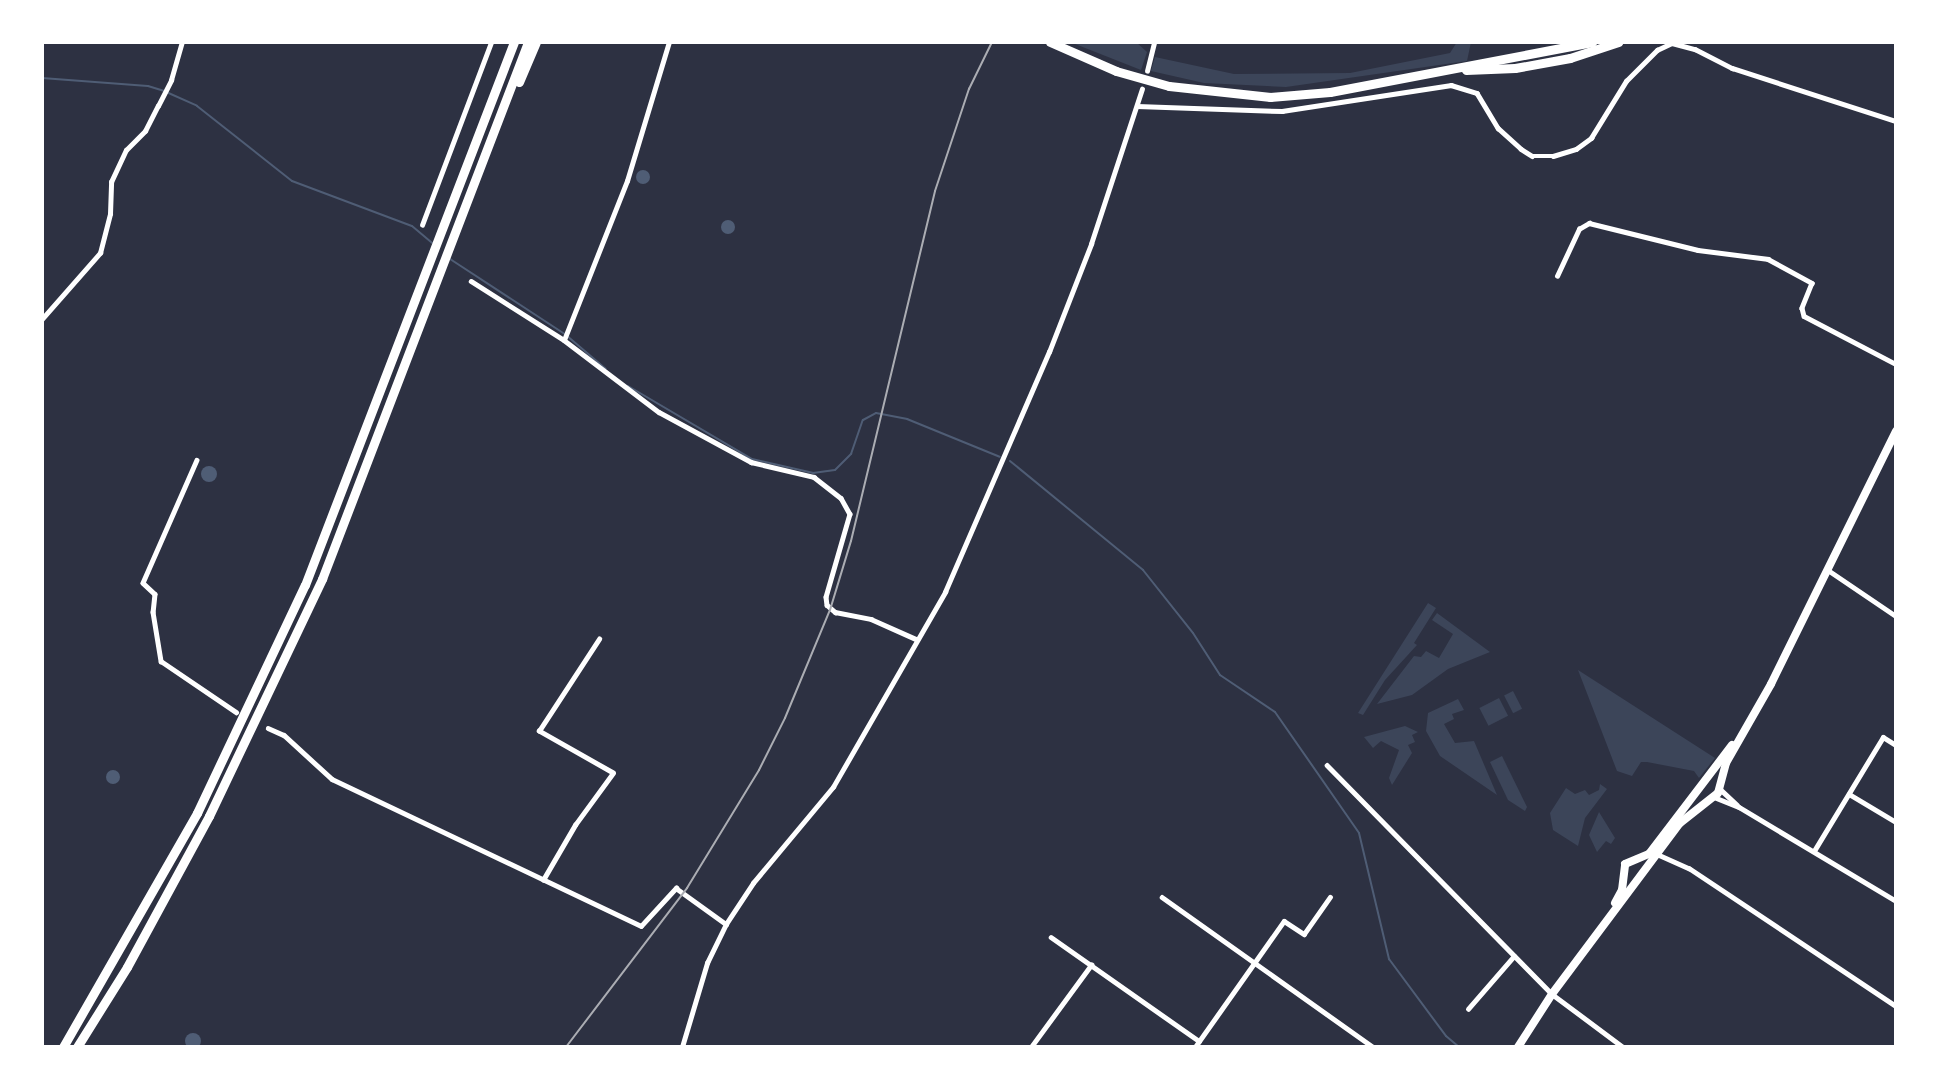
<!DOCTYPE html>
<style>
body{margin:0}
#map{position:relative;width:1938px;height:1089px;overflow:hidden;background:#2d3142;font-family:"Golos Text",sans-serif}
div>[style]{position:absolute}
.green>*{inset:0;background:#3c4559;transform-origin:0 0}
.water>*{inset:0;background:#4f5d75}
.round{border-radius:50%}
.stream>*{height:2px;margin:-1px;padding:0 1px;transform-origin:1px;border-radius:1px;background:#4f5d75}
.minor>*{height:4.5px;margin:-2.25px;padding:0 2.25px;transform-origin:2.25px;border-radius:2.25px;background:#fff}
.primary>*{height:8px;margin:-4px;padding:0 4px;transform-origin:4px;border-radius:4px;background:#fff}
.motorway>*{height:9px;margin:-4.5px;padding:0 4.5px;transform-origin:4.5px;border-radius:4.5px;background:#fff}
.rail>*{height:2px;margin:-1px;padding:0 1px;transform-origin:1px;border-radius:1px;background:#abadb3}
span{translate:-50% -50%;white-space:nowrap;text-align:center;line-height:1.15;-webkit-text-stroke:6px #fff;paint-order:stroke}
.frame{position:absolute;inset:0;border:44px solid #fff;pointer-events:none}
</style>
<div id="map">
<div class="green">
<div style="clip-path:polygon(1070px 42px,1136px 42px,1147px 52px,1141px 70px)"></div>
<div style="clip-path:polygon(1457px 42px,1471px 42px,1467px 61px,1286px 87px,1204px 83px,1151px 71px,1155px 57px,1234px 74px,1350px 73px,1450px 53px)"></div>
<div style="clip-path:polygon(1428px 603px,1436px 608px,1414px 643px,1417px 645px,1385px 680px,1363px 715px,1358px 713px)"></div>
<div style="clip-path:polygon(1437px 613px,1490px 652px,1448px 669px,1412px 695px,1377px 704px,1414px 656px,1421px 657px,1426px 651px,1439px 658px,1453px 634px,1432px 620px)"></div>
<div style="clip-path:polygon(1578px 670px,1715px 758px,1699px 778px,1694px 771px,1647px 762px,1641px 762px,1632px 776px,1617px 771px)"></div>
<div style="left:1513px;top:691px;width:20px;height:10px;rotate:63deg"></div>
<div style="left:1499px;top:698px;width:20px;height:22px;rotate:63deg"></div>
<div style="clip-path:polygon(1458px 699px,1464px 710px,1452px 714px,1454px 719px,1444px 724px,1455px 743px,1474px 741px,1497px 795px,1440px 756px,1426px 731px,1428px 713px)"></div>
<div style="clip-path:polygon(1405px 726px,1418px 732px,1412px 735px,1415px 742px,1408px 745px,1412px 753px,1392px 785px,1389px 778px,1399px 750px,1381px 741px,1373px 748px,1364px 737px)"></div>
<div style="clip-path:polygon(1502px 756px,1527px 807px,1525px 811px,1508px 800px,1490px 762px)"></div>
<div style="clip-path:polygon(1600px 784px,1607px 789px,1585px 818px,1578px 846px,1553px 830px,1550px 813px,1566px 788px,1575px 794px,1585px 790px,1589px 795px,1599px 790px)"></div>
<div style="clip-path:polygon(1599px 812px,1615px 838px,1611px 844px,1606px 841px,1597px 852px,1589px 835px)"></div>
</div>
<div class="water">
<div class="round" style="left:636px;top:170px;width:14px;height:14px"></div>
<div class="round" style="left:721px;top:220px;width:14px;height:14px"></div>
<div class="round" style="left:201px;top:466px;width:16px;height:16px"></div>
<div class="round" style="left:106px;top:770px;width:14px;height:14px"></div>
<div class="round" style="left:185px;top:1033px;width:16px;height:16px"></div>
</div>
<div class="stream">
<div style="left:42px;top:78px;width:106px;rotate:4.3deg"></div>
<div style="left:148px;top:86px;width:17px;rotate:17deg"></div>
<div style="left:164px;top:91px;width:36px;rotate:24deg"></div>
<div style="left:197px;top:106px;width:121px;rotate:38.3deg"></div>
<div style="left:292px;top:181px;width:128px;rotate:20.6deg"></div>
<div style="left:412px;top:226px;width:26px;rotate:40deg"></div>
<div style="left:447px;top:257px;width:142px;rotate:33.2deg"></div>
<div style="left:566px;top:335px;width:52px;rotate:40.4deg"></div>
<div style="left:628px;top:386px;width:144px;rotate:30.5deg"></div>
<div style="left:752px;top:459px;width:63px;rotate:12.9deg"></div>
<div style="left:813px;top:473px;width:22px;rotate:-8deg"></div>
<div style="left:835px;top:470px;width:23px;rotate:-45deg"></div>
<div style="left:851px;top:454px;width:36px;rotate:-71deg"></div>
<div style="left:863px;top:420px;width:15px;rotate:-28deg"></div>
<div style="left:876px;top:413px;width:32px;rotate:11deg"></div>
<div style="left:907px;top:419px;width:100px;rotate:22.2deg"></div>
<div style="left:1010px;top:461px;width:172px;rotate:39.3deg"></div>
<div style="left:1143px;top:570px;width:80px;rotate:51.6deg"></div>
<div style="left:1193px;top:633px;width:50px;rotate:57.3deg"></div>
<div style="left:1220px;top:675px;width:66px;rotate:33.9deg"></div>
<div style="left:1275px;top:712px;width:147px;rotate:55.2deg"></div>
<div style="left:1359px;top:833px;width:130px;rotate:76.6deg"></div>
<div style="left:1389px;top:959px;width:96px;rotate:53.5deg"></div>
<div style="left:1446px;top:1036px;width:17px;rotate:40deg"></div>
</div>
<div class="minor">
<div style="left:1147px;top:71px;width:30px;rotate:-76deg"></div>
<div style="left:1137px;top:106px;width:145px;rotate:2deg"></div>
<div style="left:1282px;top:111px;width:171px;rotate:-8.7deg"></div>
<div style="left:1451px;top:85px;width:27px;rotate:17deg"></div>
<div style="left:1477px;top:93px;width:41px;rotate:59deg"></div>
<div style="left:1498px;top:128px;width:31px;rotate:42deg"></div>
<div style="left:1521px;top:149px;width:13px;rotate:32deg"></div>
<div style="left:1532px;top:156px;width:21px"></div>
<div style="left:1553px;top:156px;width:24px;rotate:-17deg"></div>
<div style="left:1576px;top:149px;width:19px;rotate:-36deg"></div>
<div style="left:1591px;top:138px;width:67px;rotate:-58.4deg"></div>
<div style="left:1626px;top:81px;width:44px;rotate:-45deg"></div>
<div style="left:1657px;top:50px;width:17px;rotate:-25deg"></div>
<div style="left:1672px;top:43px;width:24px;rotate:15deg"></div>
<div style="left:1695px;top:49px;width:42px;rotate:27.2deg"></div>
<div style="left:1732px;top:68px;width:172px;rotate:17.9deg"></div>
<div style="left:422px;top:225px;width:196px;rotate:-69.3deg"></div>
<div style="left:1557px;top:276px;width:52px;rotate:-64.9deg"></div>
<div style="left:1579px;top:229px;width:12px;rotate:-31deg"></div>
<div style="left:1589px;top:223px;width:112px;rotate:13.9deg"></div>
<div style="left:1698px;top:250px;width:71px;rotate:7.3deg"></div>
<div style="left:1768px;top:259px;width:50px;rotate:28.6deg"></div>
<div style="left:1812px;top:283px;width:27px;rotate:112deg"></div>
<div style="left:1802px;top:308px;width:8px;rotate:76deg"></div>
<div style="left:1804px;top:316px;width:104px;rotate:27.6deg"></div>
<div style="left:471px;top:281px;width:110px;rotate:32.4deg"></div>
<div style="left:564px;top:340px;width:119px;rotate:37.2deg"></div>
<div style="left:659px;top:412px;width:105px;rotate:28.5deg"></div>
<div style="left:751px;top:462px;width:65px;rotate:13.4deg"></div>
<div style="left:814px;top:477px;width:34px;rotate:38deg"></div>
<div style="left:841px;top:498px;width:18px;rotate:61deg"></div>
<div style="left:850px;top:514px;width:86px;rotate:106.1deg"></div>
<div style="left:826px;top:597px;width:8px;rotate:83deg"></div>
<div style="left:827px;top:605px;width:11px;rotate:41deg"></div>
<div style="left:835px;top:612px;width:37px;rotate:11deg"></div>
<div style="left:871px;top:619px;width:49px;rotate:24deg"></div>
<div style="left:42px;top:319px;width:88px;rotate:-48.7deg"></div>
<div style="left:100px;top:253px;width:40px;rotate:-75.6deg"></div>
<div style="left:110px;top:214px;width:32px;rotate:-88deg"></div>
<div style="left:111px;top:182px;width:35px;rotate:-65deg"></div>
<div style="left:126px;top:150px;width:27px;rotate:-45deg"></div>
<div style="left:145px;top:131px;width:28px;rotate:-63deg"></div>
<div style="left:158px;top:106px;width:29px;rotate:-63deg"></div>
<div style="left:171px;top:80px;width:40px;rotate:-74deg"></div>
<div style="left:564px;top:340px;width:171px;rotate:-68.4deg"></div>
<div style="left:627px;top:181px;width:145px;rotate:-73.2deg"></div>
<div style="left:197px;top:460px;width:134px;rotate:113.7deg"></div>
<div style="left:143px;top:583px;width:16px;rotate:43deg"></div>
<div style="left:155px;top:594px;width:18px;rotate:96deg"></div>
<div style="left:153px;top:612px;width:50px;rotate:80.7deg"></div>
<div style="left:161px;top:661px;width:91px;rotate:34.2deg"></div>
<div style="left:1828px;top:570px;width:82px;rotate:34.1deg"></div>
<div style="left:268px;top:728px;width:17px;rotate:24deg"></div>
<div style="left:284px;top:735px;width:65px;rotate:42.5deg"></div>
<div style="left:332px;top:779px;width:342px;rotate:25.4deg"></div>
<div style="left:641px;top:926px;width:52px;rotate:-47.4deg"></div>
<div style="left:676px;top:888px;width:62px;rotate:35.8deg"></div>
<div style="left:1327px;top:765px;width:321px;rotate:45.5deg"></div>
<div style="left:1552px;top:994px;width:89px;rotate:36.7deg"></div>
<div style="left:1719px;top:788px;width:25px;rotate:43deg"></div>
<div style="left:1849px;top:794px;width:55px;rotate:30.8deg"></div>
<div style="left:1714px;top:797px;width:27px;rotate:22deg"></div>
<div style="left:1739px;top:807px;width:183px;rotate:30.9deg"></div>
<div style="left:1814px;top:851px;width:133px;rotate:-58.8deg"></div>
<div style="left:1883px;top:737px;width:15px;rotate:32deg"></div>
<div style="left:1657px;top:854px;width:35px;rotate:24deg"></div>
<div style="left:1689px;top:868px;width:249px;rotate:33.7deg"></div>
<div style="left:543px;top:880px;width:64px;rotate:-59.8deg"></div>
<div style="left:575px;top:825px;width:64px;rotate:-53.8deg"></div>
<div style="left:613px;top:773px;width:85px;rotate:-150.4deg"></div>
<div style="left:539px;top:731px;width:110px;rotate:-56.9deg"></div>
<div style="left:1162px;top:897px;width:259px;rotate:35.4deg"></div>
<div style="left:1051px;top:937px;width:181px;rotate:35.1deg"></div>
<div style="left:1468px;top:1009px;width:70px;rotate:-49deg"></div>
<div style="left:682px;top:1047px;width:88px;rotate:-73.4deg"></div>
<div style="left:707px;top:963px;width:43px;rotate:-64deg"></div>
<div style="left:726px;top:924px;width:49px;rotate:-56.6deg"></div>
<div style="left:753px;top:883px;width:125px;rotate:-50.2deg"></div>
<div style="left:833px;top:787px;width:225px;rotate:-60.1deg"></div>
<div style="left:945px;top:592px;width:262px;rotate:-66.6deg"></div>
<div style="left:1049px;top:352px;width:116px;rotate:-68.7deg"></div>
<div style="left:1091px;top:244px;width:163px;rotate:-71.8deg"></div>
<div style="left:1031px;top:1047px;width:102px;rotate:-53.8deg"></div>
<div style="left:1195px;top:1047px;width:154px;rotate:-54.8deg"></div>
<div style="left:1284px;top:921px;width:24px;rotate:33deg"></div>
<div style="left:1304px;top:934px;width:45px;rotate:-54.9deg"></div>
</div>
<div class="primary">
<div style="left:1615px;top:903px;width:15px;rotate:-62deg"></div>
<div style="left:1622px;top:890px;width:26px;rotate:-83deg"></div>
<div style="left:1625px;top:864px;width:26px;rotate:-23deg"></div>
<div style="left:1649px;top:854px;width:137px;rotate:-52.7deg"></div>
<div style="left:1518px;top:1047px;width:63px;rotate:-57.3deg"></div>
<div style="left:1552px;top:994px;width:214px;rotate:-53.2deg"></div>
<div style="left:1680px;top:823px;width:48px;rotate:-38.3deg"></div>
<div style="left:1718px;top:793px;width:31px;rotate:-75deg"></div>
<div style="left:1726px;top:763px;width:91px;rotate:-60.3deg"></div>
<div style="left:1771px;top:684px;width:282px;rotate:-63.7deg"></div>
</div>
<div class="motorway">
<div style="left:1050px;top:42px;width:72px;rotate:23.7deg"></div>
<div style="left:1116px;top:71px;width:55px;rotate:15.8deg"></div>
<div style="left:1169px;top:86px;width:102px;rotate:6.2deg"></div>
<div style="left:1270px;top:97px;width:60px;rotate:-4.8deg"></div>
<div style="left:1330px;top:92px;width:267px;rotate:-10.8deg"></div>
<div style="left:1466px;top:70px;width:49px;rotate:-2.3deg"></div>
<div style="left:1515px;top:68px;width:56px;rotate:-10.3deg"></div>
<div style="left:1570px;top:58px;width:51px;rotate:-18.4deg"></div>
<div style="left:519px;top:82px;width:43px;rotate:-67deg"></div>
<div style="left:63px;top:1047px;width:270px;rotate:-60.2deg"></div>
<div style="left:197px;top:813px;width:252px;rotate:-64.7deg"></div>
<div style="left:305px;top:585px;width:582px;rotate:-68.95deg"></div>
<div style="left:77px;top:1047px;width:94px;rotate:-58deg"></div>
<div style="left:127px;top:967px;width:172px;rotate:-61.5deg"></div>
<div style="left:209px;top:816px;width:263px;rotate:-64.5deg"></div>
<div style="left:322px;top:579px;width:575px;rotate:-69.01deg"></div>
</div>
<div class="rail">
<div style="left:566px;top:1047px;width:200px;rotate:-52.7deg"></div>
<div style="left:687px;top:888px;width:138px;rotate:-58.6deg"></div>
<div style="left:759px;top:770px;width:58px;rotate:-63.4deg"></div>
<div style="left:785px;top:718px;width:117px;rotate:-67.4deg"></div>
<div style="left:830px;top:610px;width:72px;rotate:-73.1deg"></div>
<div style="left:851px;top:541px;width:360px;rotate:-76.5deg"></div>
<div style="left:935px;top:191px;width:108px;rotate:-71.6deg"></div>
<div style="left:969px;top:89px;width:52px;rotate:-63.9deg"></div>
</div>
<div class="frame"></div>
</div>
